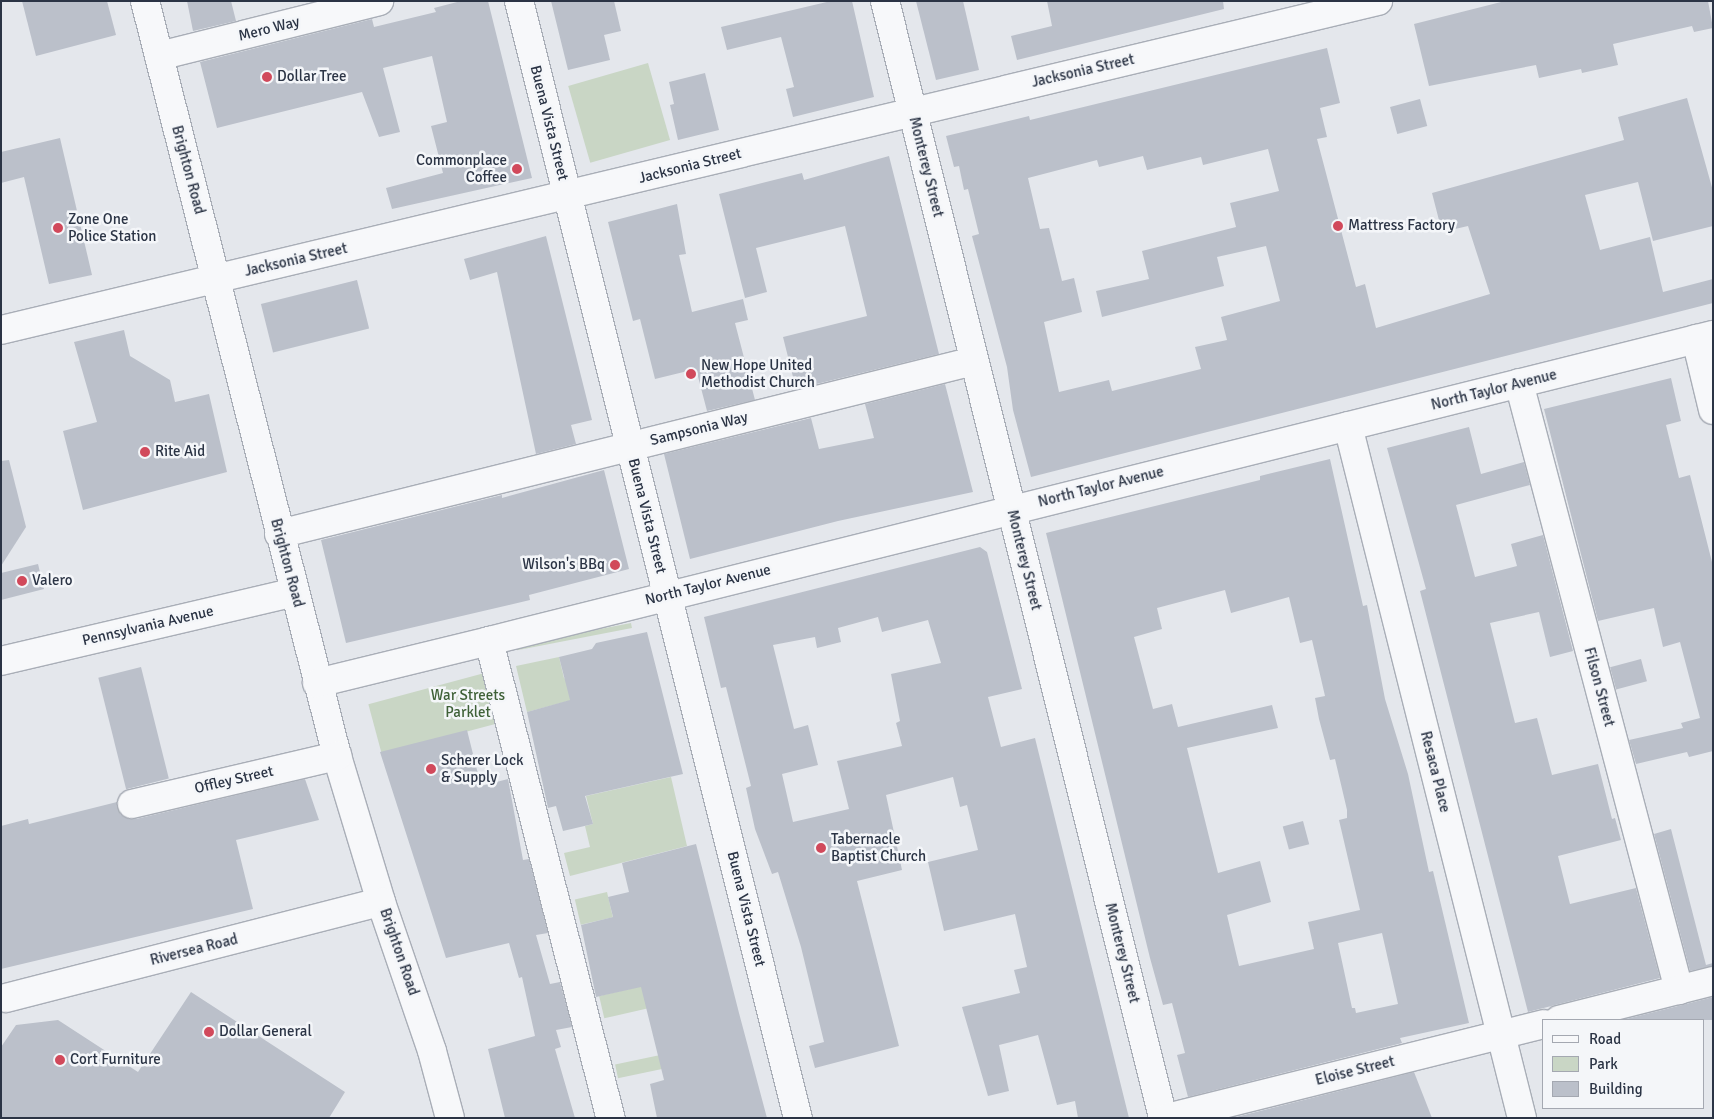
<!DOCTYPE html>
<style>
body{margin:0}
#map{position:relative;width:1714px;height:1119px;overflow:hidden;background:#e4e7ec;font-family:Signika,sans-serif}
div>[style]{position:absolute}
.green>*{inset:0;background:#c9d6c5;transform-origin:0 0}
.building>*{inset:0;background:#bbc0ca;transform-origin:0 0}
.roads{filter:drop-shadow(1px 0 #a9aeb7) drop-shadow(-1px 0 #a9aeb7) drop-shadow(0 1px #a9aeb7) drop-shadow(0 -1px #a9aeb7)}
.minor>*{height:28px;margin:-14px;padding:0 14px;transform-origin:14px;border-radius:14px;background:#f7f8fa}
.dots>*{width:14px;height:14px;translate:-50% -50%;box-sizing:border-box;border:2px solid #f4f6f9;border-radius:50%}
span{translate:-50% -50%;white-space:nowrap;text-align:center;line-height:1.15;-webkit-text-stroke:5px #f4f6f9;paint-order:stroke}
.street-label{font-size:15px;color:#2b3445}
.poi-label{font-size:15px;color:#2b3445}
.left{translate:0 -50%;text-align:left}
.right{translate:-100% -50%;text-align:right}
.park-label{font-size:15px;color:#3f6138}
.frame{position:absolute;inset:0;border:2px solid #2b3445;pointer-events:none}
.legend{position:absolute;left:1542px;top:1019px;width:162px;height:90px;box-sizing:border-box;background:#f4f6f9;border:1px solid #a4a8b1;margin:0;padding:6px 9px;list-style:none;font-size:15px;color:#2b3445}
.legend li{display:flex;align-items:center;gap:10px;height:25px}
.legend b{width:25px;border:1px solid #a4a8b1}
</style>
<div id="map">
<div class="green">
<div style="left:648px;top:63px;width:80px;height:83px;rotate:74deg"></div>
<div style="left:631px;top:623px;width:5px;height:117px;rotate:79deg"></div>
<div style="clip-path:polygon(559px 657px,564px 678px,591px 695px,527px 712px,516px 666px)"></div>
<div style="left:492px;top:671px;width:52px;height:128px;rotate:75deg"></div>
<div style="clip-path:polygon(671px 777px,687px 846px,570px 876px,564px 853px,590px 847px,585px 826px,593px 824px,586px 796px)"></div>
<div style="left:607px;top:892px;width:26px;height:33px;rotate:77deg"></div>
<div style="left:642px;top:986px;width:23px;height:44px;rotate:77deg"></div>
<div style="left:665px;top:1054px;width:14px;height:51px;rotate:78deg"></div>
</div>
<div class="building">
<div style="clip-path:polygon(22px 1px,107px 1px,116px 35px,36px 56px)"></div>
<div style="clip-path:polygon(187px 1px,231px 1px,236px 21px,193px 31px)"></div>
<div style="clip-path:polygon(461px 1px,488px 1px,532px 178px,392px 209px,386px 188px,443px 173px,431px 126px,447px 122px,432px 56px,383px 68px,400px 132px,379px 137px,362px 92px,217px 128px,200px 62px,372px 19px,374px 27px,436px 12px,434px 8px)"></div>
<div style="clip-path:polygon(551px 1px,614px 1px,621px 31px,604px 35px,610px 60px,568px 70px)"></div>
<div style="clip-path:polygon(831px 1px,852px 1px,874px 97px,793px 117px,786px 89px,794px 87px,781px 37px,727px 50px,721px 27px)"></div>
<div style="clip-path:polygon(916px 1px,963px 1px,979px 70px,936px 80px)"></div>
<div style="clip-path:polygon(1047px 1px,1223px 1px,1224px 9px,1017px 60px,1011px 36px,1052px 26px)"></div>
<div style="clip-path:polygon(1505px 1px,1708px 1px,1713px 28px,1694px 32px,1692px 26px,1613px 44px,1618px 65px,1582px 73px,1581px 69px,1539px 78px,1536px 65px,1429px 86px,1414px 24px)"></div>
<div style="clip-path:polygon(evenodd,1327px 48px,1340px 103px,1320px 108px,1327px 137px,1317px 139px,1356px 287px,1365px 284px,1376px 328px,1490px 294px,1468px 226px,1442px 232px,1432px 193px,1624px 140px,1618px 117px,1687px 98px,1713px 191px,1713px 226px,1653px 241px,1638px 182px,1585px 195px,1600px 250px,1650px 237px,1663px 292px,1713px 279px,1713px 303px,1031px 477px,1013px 410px,1007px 367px,972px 236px,979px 234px,968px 189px,964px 190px,959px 166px,954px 167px,946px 136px,1029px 116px,1030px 120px,1327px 48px,1268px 149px,1279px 191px,1230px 203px,1236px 227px,1142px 251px,1149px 279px,1096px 291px,1102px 317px,1224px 286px,1217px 257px,1266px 246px,1280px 301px,1221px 317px,1227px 340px,1195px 347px,1201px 369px,1112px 391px,1109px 380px,1059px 392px,1044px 322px,1082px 312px,1074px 278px,1062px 281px,1049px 228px,1040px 229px,1028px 178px,1097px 160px,1099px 167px,1143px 156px,1147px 170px,1201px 157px,1203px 165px,1268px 149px)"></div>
<div style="clip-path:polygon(705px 73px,719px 130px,678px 140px,670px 105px,674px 104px,669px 82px)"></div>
<div style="left:1420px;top:99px;width:28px;height:31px;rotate:75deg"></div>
<div style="clip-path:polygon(60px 138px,92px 275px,49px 284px,24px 177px,1px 183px,1px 152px)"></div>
<div style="clip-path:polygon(889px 156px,939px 354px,796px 389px,783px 337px,867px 316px,845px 226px,756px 248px,767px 292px,745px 298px,719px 194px,802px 173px,804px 180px)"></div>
<div style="clip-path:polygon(677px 204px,686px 254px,679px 255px,692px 312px,743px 299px,748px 320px,735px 323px,755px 400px,707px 411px,696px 369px,655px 379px,640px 319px,633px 321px,608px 222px)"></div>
<div style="clip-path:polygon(546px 236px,592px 420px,571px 425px,576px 444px,536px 454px,497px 272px,470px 280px,464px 259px)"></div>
<div style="left:357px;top:280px;width:50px;height:99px;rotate:76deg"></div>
<div style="clip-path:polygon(124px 330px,130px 356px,170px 380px,175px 402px,209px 394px,227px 472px,83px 510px,63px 431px,97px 422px,74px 342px)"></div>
<div style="clip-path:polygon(1671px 378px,1681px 421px,1666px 425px,1679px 478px,1690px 475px,1713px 566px,1713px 751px,1689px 757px,1687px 752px,1636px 764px,1629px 740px,1683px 728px,1681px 723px,1700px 718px,1680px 642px,1663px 647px,1654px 608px,1598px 621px,1544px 409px)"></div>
<div style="clip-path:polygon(945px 384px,973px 492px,838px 521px,690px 559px,664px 454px,811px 418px,819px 449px,874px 438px,865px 404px)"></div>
<div style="clip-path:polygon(1469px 427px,1481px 474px,1524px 462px,1530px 485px,1456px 505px,1475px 577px,1517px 566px,1511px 544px,1543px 535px,1573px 651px,1550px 657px,1539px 612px,1490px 623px,1515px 723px,1537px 718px,1552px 775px,1598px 764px,1612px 819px,1615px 818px,1621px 840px,1558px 856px,1570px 904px,1636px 888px,1660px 978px,1528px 1012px,1420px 591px,1426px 589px,1387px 448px)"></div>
<div style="clip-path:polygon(evenodd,1330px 459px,1363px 606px,1367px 605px,1385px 699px,1408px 774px,1429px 872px,1433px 871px,1469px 1023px,1400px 1038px,1402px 1043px,1188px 1097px,1177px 1055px,1185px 1053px,1172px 1003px,1163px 1005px,1150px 958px,1046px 533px,1260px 480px,1260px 476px,1330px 459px,1225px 590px,1231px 613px,1289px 597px,1300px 643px,1312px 640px,1325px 696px,1315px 698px,1319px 719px,1330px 760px,1335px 759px,1347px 810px,1347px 818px,1339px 820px,1360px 910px,1308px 922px,1314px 949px,1239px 966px,1227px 915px,1271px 902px,1260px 861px,1218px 873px,1187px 748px,1278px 728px,1272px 705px,1178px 727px,1172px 704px,1153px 709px,1134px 637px,1162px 629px,1157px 608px,1225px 590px,1330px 459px,1382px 933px,1398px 1004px,1356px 1013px,1355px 1008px,1352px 1008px,1338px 943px,1382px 933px)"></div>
<div style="clip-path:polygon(9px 460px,26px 527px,1px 566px,1px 461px)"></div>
<div style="clip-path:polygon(604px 470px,629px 569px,529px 595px,530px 600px,346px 643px,321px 540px,502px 495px,502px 498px)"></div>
<div style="clip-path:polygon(evenodd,980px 547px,987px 552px,1022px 689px,988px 697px,1001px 747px,1035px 738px,1129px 1118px,1078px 1118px,1075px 1101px,1057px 1105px,1038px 1035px,999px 1045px,1009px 1091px,988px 1096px,962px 1007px,1020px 993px,1014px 970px,1027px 967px,1015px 914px,944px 931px,928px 862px,978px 850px,967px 805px,960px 807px,953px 777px,886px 795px,902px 870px,857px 881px,899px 1046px,815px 1068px,809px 1046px,824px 1042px,801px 947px,778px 872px,772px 874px,755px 829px,746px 788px,751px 786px,726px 687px,721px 688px,704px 617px,980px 547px,878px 617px,882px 632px,928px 620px,941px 663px,891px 674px,900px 721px,896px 723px,902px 746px,837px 761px,849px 809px,793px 822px,782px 774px,818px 765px,808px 725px,794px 729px,773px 645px,815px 637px,817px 648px,841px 642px,838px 628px,878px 617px)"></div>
<div style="clip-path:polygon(38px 564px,44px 589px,1px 600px,1px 573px)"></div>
<div style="clip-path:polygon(647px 632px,683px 774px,585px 796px,593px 824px,563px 831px,556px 806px,548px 808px,527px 712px,570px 700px,559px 657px,592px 649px,596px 643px)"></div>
<div style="left:1641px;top:659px;width:23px;height:32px;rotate:75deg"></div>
<div style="left:141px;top:667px;width:115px;height:44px;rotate:76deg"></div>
<div style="clip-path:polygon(467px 730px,481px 786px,508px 779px,523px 860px,529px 859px,548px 933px,536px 935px,550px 984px,560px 982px,572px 1027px,556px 1030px,561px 1047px,555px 1049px,575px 1118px,505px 1118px,488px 1049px,535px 1036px,522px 977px,519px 978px,509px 943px,446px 958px,380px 752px)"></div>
<div style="clip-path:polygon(305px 779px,319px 820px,236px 840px,253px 909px,1px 969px,1px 826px,28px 819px,29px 824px,117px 802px,121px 815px,136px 819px)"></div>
<div style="left:1303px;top:821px;width:24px;height:21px;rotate:75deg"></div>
<div style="clip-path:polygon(1671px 829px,1706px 965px,1713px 963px,1713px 966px,1690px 971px,1654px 834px)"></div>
<div style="clip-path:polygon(696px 844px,739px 1013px,767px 1118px,657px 1118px,650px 1084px,664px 1080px,641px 987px,596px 997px,581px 925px,613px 917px,608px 897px,629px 892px,622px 863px)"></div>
<div style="clip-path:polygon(191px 992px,345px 1092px,329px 1118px,1px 1118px,1px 1047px,16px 1025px,58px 1020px,138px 1072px)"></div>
<div style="clip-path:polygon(1713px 997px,1713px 1020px,1622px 1020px,1682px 1005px)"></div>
<div style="clip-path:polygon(1414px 1072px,1432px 1118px,1232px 1118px)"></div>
</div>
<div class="roads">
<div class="minor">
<div style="left:145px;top:1px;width:779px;rotate:75.73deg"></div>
<div style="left:337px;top:756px;width:152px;rotate:73.2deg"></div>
<div style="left:381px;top:902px;width:157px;rotate:71.1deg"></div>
<div style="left:432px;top:1051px;width:69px;rotate:75deg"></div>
<div style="left:519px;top:1px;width:1151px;rotate:75.98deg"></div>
<div style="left:885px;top:1px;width:1151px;rotate:76.02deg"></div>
<div style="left:159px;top:56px;width:227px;rotate:-14deg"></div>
<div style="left:1px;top:330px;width:1416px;rotate:-13.44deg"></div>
<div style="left:1696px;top:339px;width:73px;rotate:76.5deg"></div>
<div style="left:1519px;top:383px;width:628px;rotate:75.23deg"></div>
<div style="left:1348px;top:426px;width:714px;rotate:75.89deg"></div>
<div style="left:279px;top:534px;width:716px;rotate:-13.98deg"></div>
<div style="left:489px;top:641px;width:1262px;rotate:-14.04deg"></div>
<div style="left:1px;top:661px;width:302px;rotate:-13.2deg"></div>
<div style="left:317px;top:683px;width:177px;rotate:-13.7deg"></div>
<div style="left:489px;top:641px;width:492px;rotate:75.7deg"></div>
<div style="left:132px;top:804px;width:211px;rotate:-13.2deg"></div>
<div style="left:6px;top:998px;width:387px;rotate:-14.4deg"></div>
<div style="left:1559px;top:1020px;width:159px;rotate:-14.2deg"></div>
<div style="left:1167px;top:1118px;width:388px;rotate:-14deg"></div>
</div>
</div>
<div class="dots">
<div style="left:267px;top:77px;background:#d1495b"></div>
<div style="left:517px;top:169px;background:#d1495b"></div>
<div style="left:1338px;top:226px;background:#d1495b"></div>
<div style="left:58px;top:228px;background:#d1495b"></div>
<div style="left:691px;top:374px;background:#d1495b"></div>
<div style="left:145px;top:452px;background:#d1495b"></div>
<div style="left:615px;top:565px;background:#d1495b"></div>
<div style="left:22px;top:581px;background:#d1495b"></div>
<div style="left:431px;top:769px;background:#d1495b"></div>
<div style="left:821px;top:848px;background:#d1495b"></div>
<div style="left:209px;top:1032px;background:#d1495b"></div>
<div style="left:60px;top:1060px;background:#d1495b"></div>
</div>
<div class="street-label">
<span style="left:269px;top:29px;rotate:-14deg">Mero Way</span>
<span style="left:1083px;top:71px;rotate:-13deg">Jacksonia Street</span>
<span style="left:549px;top:123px;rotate:76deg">Buena Vista Street</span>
<span style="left:690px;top:166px;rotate:-14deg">Jacksonia Street</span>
<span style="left:926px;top:167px;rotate:76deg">Monterey Street</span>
<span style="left:188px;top:170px;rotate:75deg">Brighton Road</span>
<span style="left:296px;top:260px;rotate:-13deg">Jacksonia Street</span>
<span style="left:1494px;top:390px;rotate:-14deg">North Taylor Avenue</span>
<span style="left:699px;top:429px;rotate:-14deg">Sampsonia Way</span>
<span style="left:1101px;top:487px;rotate:-14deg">North Taylor Avenue</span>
<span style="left:647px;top:516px;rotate:76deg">Buena Vista Street</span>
<span style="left:1024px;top:560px;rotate:76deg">Monterey Street</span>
<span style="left:287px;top:563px;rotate:75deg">Brighton Road</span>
<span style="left:708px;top:585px;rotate:-14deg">North Taylor Avenue</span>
<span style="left:148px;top:626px;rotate:-13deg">Pennsylvania Avenue</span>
<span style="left:1599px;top:687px;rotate:75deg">Filson Street</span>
<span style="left:1435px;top:772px;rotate:76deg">Resaca Place</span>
<span style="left:234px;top:780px;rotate:-13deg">Offley Street</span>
<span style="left:746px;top:909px;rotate:76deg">Buena Vista Street</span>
<span style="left:194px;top:950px;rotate:-14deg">Riversea Road</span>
<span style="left:399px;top:952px;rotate:71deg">Brighton Road</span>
<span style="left:1122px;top:953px;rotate:76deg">Monterey Street</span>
<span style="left:1355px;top:1071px;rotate:-14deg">Eloise Street</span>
</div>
<div class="poi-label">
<span class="left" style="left:277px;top:77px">Dollar Tree</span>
<span class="right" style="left:507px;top:169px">Commonplace<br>Coffee</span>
<span class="left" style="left:68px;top:228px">Zone One<br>Police Station</span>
<span class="left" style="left:1348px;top:226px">Mattress Factory</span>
<span class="left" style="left:701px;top:374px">New Hope United<br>Methodist Church</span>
<span class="left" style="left:155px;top:452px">Rite Aid</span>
<span class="right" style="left:605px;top:565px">Wilson's BBq</span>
<span class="left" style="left:32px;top:581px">Valero</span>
<span class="left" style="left:441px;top:769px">Scherer Lock<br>&amp; Supply</span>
<span class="left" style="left:831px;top:848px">Tabernacle<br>Baptist Church</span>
<span class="left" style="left:219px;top:1032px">Dollar General</span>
<span class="left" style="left:70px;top:1060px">Cort Furniture</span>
</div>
<div class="park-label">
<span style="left:468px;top:704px">War Streets<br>Parklet</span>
</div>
<div class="frame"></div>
<ul class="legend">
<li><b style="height:6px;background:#f7f8fa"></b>Road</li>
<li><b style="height:14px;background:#c9d6c5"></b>Park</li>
<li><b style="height:14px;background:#bbc0ca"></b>Building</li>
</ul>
</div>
